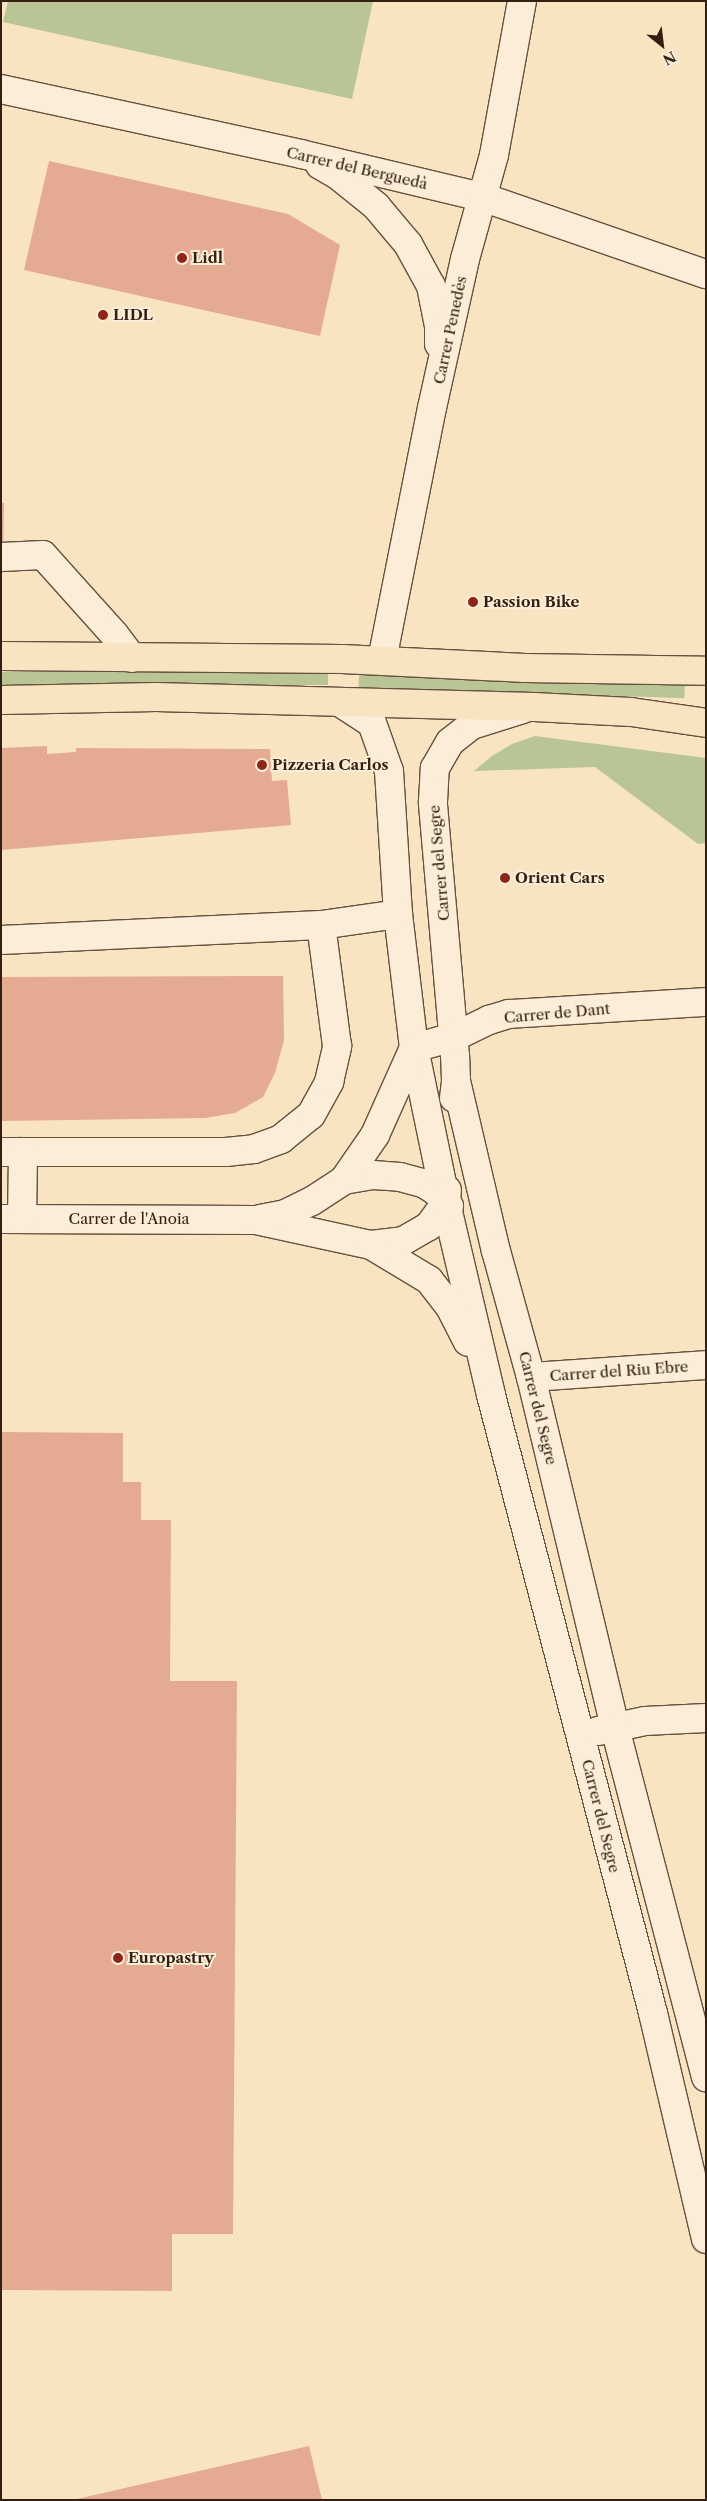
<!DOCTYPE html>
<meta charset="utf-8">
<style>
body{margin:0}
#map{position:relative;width:707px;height:2501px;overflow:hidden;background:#f9e4c1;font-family:"Libre Caslon Text",serif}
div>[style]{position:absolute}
.green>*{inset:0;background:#bac596;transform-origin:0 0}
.building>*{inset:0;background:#e4aa92}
.roads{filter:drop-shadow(1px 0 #65513e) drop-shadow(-1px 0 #65513e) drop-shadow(0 1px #65513e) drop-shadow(0 -1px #65513e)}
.minor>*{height:28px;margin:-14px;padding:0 14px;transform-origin:14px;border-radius:14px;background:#fbedd7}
.major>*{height:28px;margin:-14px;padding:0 14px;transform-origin:14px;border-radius:14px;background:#f9e4c1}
.dots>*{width:14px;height:14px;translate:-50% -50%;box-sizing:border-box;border:2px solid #fbedd7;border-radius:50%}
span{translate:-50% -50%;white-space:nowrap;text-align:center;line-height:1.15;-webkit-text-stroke:4px #fbedd7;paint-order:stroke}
.street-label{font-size:15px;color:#342012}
.poi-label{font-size:15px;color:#342012;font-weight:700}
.left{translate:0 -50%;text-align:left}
.frame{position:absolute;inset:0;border:2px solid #342012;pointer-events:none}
.north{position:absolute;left:637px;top:20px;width:50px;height:50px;-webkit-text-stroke:4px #fbedd7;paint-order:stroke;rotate:151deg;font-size:14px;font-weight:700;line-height:20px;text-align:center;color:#342012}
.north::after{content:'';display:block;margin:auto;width:18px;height:22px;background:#342012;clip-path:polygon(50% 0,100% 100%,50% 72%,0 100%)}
</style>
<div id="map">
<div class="green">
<div style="clip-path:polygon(8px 1px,373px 1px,352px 99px,3px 22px)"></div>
<div style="left:1px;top:672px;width:327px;height:13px"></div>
<div style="left:359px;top:674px;width:326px;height:13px;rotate:2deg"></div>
<div style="clip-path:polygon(535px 736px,706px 758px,706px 843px,698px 844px,595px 767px,474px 771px,492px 756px,512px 744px)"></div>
</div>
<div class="building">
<div style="clip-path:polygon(49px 161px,288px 214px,340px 245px,320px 336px,24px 270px)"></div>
<div style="clip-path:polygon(1px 503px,4px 503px,3px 573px,1px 573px)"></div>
<div style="clip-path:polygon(47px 746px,47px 754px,76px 752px,76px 748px,270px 749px,272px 781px,287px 780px,291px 825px,1px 850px,1px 748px)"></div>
<div style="clip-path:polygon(283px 976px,284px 1040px,275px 1073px,263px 1097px,235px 1113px,205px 1118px,1px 1121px,1px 977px)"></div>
<div style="clip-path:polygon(1px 1432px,123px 1433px,123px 1482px,141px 1482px,141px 1520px,171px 1520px,170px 1681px,237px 1681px,233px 2234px,172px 2234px,172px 2291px,1px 2290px)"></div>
<div style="clip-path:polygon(309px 2446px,322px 2500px,77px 2500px,77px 2499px)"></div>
</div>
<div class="roads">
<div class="minor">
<div style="left:1px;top:89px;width:307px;rotate:12.2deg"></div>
<div style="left:301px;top:154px;width:186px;rotate:13.4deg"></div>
<div style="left:482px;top:197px;width:237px;rotate:19deg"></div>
<div style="left:320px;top:165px;width:22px;rotate:30deg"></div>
<div style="left:339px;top:176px;width:48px;rotate:39deg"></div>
<div style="left:376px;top:206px;width:50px;rotate:49.9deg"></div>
<div style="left:408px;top:244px;width:48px;rotate:61.3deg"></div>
<div style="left:431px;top:286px;width:41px;rotate:78.7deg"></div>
<div style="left:439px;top:326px;width:18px;rotate:90deg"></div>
<div style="left:1px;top:557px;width:42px;rotate:-2.7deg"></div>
<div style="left:43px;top:555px;width:106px;rotate:48.1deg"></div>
<div style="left:114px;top:634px;width:30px;rotate:53deg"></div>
<div style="left:382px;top:660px;width:257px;rotate:-78.8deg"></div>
<div style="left:432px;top:408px;width:153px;rotate:-77.5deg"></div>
<div style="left:465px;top:259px;width:108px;rotate:-74.4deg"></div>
<div style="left:494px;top:155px;width:157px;rotate:-79.7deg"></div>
<div style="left:341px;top:703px;width:37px;rotate:33deg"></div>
<div style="left:372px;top:723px;width:51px;rotate:70.5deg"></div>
<div style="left:389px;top:771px;width:143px;rotate:86.4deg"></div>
<div style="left:398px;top:914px;width:135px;rotate:83.2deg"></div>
<div style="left:414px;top:1048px;width:158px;rotate:78.3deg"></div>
<div style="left:446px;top:1203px;width:197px;rotate:76.8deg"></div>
<div style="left:491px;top:1395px;width:639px;rotate:75.31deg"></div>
<div style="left:653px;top:2013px;width:232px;rotate:76.8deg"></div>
<div style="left:1px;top:940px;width:320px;rotate:-2.7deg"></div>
<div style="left:321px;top:925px;width:78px;rotate:-8.1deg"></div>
<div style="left:456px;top:1081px;width:175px;rotate:76.8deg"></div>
<div style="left:496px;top:1251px;width:131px;rotate:74.5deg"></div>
<div style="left:531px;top:1377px;width:361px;rotate:76.5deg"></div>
<div style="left:615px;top:1728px;width:361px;rotate:75.4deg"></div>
<div style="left:454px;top:1098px;width:17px;rotate:-83deg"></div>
<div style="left:456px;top:1081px;width:25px;rotate:-92deg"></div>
<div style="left:455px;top:1056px;width:255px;rotate:-95deg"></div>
<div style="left:433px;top:802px;width:34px;rotate:-87deg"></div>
<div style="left:435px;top:768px;width:30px;rotate:-60deg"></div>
<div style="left:450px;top:742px;width:28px;rotate:-38deg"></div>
<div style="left:472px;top:725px;width:53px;rotate:-17.4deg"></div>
<div style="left:1px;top:1152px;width:225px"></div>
<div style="left:226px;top:1152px;width:28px;rotate:-6deg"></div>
<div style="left:254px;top:1149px;width:29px;rotate:-20deg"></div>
<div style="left:281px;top:1139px;width:38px;rotate:-39deg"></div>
<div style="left:311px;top:1115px;width:38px;rotate:-61deg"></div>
<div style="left:329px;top:1082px;width:37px;rotate:-77deg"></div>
<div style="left:337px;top:1046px;width:122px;rotate:-97.5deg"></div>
<div style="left:344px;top:1180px;width:29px;rotate:-10deg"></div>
<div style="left:373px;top:1175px;width:27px;rotate:4deg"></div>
<div style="left:400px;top:1177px;width:24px;rotate:15deg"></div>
<div style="left:423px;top:1183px;width:15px;rotate:32deg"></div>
<div style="left:436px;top:1191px;width:20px;rotate:49deg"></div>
<div style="left:1px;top:1219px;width:255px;rotate:0.2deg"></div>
<div style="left:256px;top:1220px;width:118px;rotate:12.3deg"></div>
<div style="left:371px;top:1245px;width:68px;rotate:31.1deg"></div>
<div style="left:429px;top:1280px;width:34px;rotate:52deg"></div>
<div style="left:450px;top:1307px;width:39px;rotate:63deg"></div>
<div style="left:22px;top:1219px;width:67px;rotate:-89.1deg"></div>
<div style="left:260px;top:1219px;width:25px;rotate:-11deg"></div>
<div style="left:285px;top:1214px;width:30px;rotate:-26deg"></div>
<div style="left:312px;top:1201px;width:38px;rotate:-33deg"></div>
<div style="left:344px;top:1180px;width:55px;rotate:-55.4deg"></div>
<div style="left:375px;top:1135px;width:95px;rotate:-65.9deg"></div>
<div style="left:414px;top:1048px;width:41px;rotate:-15.4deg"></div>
<div style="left:454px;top:1037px;width:39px;rotate:-26deg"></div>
<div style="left:489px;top:1020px;width:21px;rotate:-17deg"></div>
<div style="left:509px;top:1014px;width:197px;rotate:-3.5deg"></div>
<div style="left:371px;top:1245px;width:32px;rotate:-7deg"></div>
<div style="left:403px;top:1241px;width:30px;rotate:-30deg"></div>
<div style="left:429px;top:1226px;width:29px;rotate:-54deg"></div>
<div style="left:446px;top:1203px;width:13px;rotate:-86deg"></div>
<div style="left:531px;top:1377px;width:175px;rotate:-3.9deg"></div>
<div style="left:598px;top:1731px;width:48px;rotate:-12deg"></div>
<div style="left:645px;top:1721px;width:61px;rotate:-2.8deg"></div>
</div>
<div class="major">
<div style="left:1px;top:656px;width:341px;rotate:0.5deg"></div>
<div style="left:342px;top:659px;width:183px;rotate:2.8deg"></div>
<div style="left:525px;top:668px;width:181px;rotate:0.9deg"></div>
<div style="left:1px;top:700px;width:155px;rotate:-1.1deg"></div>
<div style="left:156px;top:697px;width:378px;rotate:1.5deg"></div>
<div style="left:534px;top:707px;width:97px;rotate:3deg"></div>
<div style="left:631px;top:712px;width:76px;rotate:8.3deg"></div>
</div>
</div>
<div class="dots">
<div style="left:182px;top:258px;background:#8f2418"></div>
<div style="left:103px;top:315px;background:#8f2418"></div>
<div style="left:473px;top:602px;background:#8f2418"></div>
<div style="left:262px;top:765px;background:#8f2418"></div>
<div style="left:505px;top:878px;background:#8f2418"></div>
<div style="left:118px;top:1958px;background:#8f2418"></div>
</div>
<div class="street-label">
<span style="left:357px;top:168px;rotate:13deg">Carrer del Berguedà</span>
<span style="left:450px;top:330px;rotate:-78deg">Carrer Penedès</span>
<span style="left:439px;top:863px;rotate:-95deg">Carrer del Segre</span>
<span style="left:557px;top:1013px;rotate:-5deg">Carrer de Dant</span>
<span style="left:129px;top:1219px">Carrer de l'Anoia</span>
<span style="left:619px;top:1371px;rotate:-4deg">Carrer del Riu Ebre</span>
<span style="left:538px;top:1408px;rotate:76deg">Carrer del Segre</span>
<span style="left:601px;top:1816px;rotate:76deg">Carrer del Segre</span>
</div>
<div class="poi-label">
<span class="left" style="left:192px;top:258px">Lidl</span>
<span class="left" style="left:113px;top:315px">LIDL</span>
<span class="left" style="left:483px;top:602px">Passion Bike</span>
<span class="left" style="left:272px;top:765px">Pizzeria Carlos</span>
<span class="left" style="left:515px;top:878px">Orient Cars</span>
<span class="left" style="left:128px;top:1958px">Europastry</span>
</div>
<div class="frame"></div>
<div class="north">N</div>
</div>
